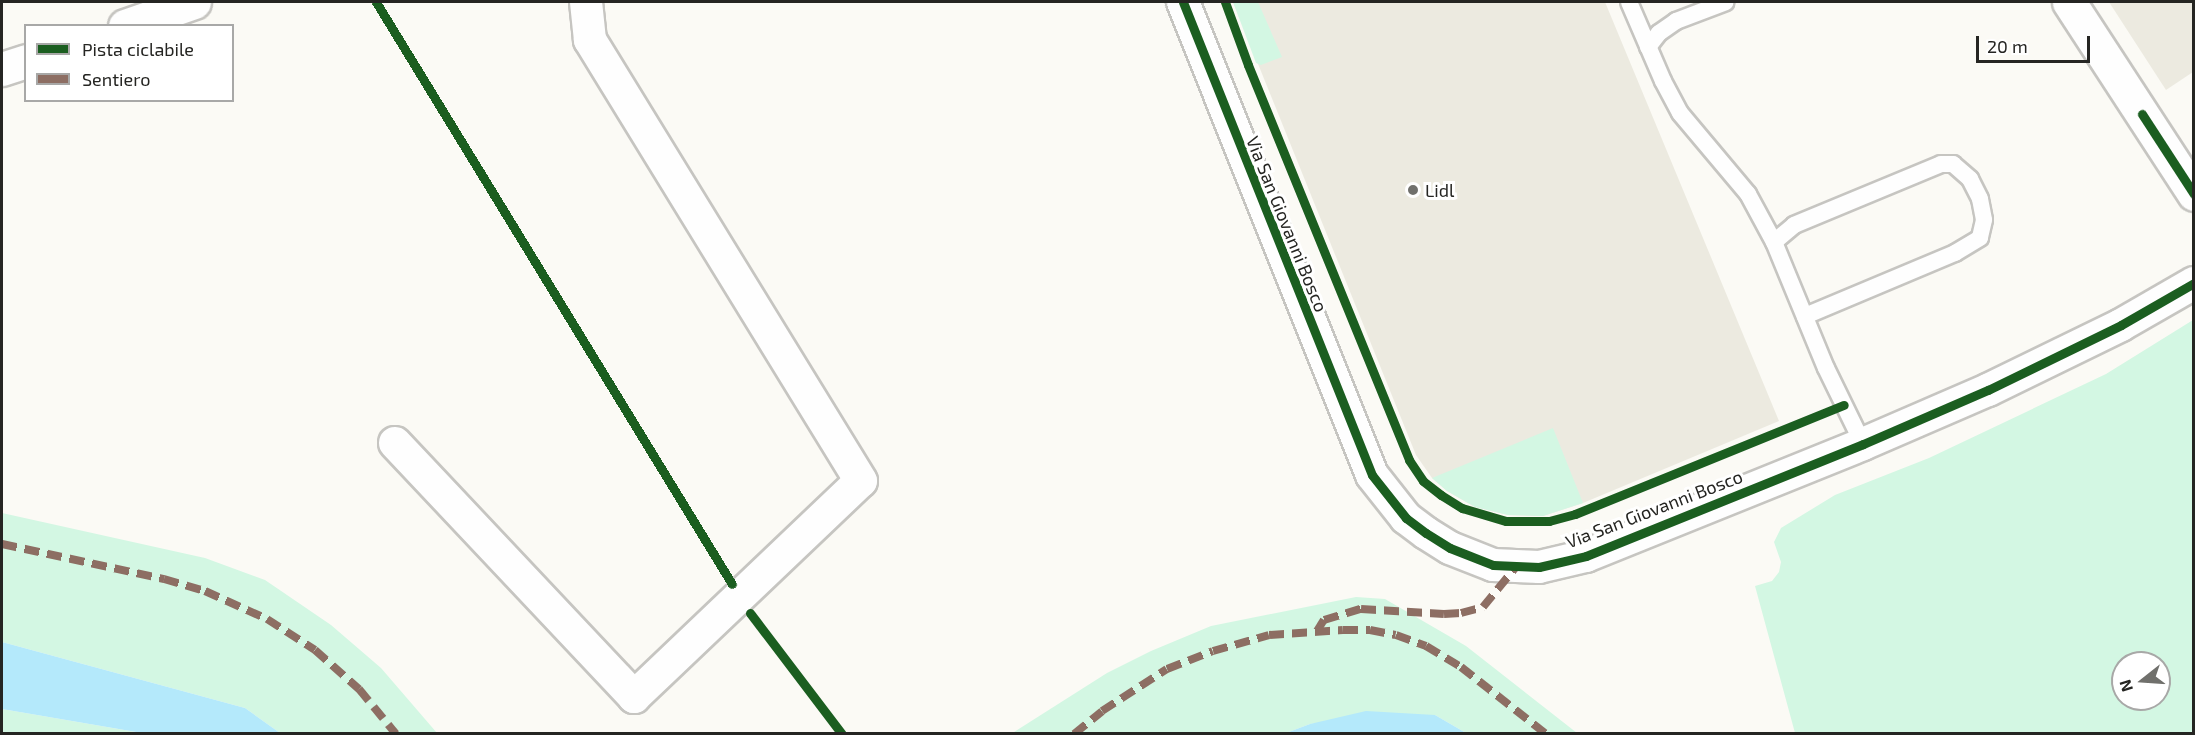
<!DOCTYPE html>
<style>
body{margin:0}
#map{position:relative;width:2195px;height:735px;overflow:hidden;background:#fbfaf5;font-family:"Exo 2",sans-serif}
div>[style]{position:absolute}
.built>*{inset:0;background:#eceae0}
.green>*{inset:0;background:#d3f7e3}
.water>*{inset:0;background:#b4e9fb}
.roads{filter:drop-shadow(2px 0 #c6c5c1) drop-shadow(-2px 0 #c6c5c1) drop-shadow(0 2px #c6c5c1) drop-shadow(0 -2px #c6c5c1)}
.service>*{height:16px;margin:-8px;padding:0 8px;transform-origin:8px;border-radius:8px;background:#fefefe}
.minor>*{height:32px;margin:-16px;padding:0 16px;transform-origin:16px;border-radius:16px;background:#fefefe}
.tertiary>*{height:33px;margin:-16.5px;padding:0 16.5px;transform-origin:16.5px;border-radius:16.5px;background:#fefefe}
.primary>*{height:33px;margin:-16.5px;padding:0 16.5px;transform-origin:16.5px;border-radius:16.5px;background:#fefefe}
.quiet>*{height:8px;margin-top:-4px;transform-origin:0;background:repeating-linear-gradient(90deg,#8d6e63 0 15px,transparent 0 23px)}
.cycleway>*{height:9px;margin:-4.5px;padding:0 4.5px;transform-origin:4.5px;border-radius:4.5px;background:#1b5e20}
.dots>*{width:16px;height:16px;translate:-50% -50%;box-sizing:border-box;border:3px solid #fff;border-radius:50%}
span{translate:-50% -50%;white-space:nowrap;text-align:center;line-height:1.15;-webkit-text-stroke:6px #fff;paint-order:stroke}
.poi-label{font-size:18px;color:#252522}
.left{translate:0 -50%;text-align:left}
.street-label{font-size:18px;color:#252522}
.frame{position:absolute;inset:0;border:3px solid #252522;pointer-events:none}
.legend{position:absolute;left:24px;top:24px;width:210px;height:78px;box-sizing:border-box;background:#fff;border:2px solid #a8a8a7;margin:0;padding:8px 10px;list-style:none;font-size:18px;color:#252522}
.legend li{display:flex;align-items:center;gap:12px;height:30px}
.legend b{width:30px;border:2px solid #a8a8a7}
.north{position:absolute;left:2111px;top:651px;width:60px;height:60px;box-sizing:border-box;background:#fff;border:2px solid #a8a8a7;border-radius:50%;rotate:253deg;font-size:16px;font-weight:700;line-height:24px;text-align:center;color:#252522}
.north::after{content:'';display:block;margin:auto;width:21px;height:27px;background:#70706c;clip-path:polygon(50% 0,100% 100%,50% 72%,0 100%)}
.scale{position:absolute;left:1976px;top:36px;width:114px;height:27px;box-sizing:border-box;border:3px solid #252522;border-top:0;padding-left:8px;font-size:18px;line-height:21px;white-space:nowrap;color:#252522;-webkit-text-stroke:4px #fff;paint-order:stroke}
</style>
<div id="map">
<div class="built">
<div style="clip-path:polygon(1233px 2px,1605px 2px,1779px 421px,1583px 503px,1543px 516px,1508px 515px,1475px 507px,1447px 491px,1432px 478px,1416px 455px)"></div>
<div style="clip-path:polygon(2109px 2px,2193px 2px,2193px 72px,2166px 90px)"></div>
</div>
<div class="green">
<div style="clip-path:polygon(1233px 2px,1258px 2px,1282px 57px,1261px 65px,1256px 63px)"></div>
<div style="clip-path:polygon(evenodd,2193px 320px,2193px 733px,1795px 733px,1755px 586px,1772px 581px,1779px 572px,1781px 562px,1774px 542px,1781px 528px,1835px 495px,1929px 458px,2106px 374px,2193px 320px,2123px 663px,2159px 663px,2159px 699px,2123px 699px,2123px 663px)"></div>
<div style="clip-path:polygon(1553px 428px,1583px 503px,1543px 516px,1508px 515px,1475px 507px,1447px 491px,1432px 478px)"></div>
<div style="clip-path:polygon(2px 513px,205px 558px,265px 580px,331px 625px,381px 668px,437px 733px,280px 733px,245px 708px,2px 642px)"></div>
<div style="clip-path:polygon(1356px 597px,1385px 599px,1466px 646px,1577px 733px,1466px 733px,1435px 715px,1310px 724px,1286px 733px,1011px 734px,1107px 673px,1151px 651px,1211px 626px)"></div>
<div style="clip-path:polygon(2px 709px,142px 733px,2px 733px)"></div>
</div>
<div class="water">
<div style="clip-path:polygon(2px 642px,245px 708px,280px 733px,142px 733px,2px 709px)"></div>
<div style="clip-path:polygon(1366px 711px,1435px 715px,1466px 733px,1286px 733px,1310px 724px)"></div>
</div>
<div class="roads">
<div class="service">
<div style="left:1629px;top:2px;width:86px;rotate:66.7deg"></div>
<div style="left:1663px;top:81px;width:36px;rotate:62deg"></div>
<div style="left:1680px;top:113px;width:106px;rotate:50deg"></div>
<div style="left:1748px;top:194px;width:55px;rotate:61.6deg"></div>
<div style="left:1774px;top:242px;width:136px;rotate:67.6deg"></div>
<div style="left:1826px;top:368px;width:85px;rotate:64deg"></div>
<div style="left:1648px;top:47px;width:18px;rotate:-52deg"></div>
<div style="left:1659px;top:33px;width:21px;rotate:-35deg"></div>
<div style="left:1676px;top:21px;width:53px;rotate:-20.8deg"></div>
<div style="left:1774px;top:242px;width:26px;rotate:-40deg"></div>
<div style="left:1794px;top:225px;width:159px;rotate:-22.5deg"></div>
<div style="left:1941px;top:164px;width:12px"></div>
<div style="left:1953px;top:164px;width:23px;rotate:41deg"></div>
<div style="left:1970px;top:179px;width:22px;rotate:63deg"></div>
<div style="left:1980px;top:199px;width:21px;rotate:79deg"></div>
<div style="left:1984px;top:220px;width:18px;rotate:103deg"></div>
<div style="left:1980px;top:238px;width:29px;rotate:149deg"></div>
<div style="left:1955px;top:253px;width:163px;rotate:157.2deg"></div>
</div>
<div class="minor">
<div style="left:1183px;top:2px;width:509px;rotate:68.22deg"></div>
<div style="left:1372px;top:475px;width:55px;rotate:51.7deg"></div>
<div style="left:1406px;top:518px;width:25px;rotate:37deg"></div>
<div style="left:1426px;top:533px;width:28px;rotate:32deg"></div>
<div style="left:1450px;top:548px;width:46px;rotate:21.6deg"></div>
<div style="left:1493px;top:565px;width:46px;rotate:2.5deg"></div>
<div style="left:1539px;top:567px;width:48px;rotate:-13.2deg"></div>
<div style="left:1586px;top:556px;width:299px;rotate:-22deg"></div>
<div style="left:1863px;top:444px;width:136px;rotate:-23.4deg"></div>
<div style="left:1988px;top:390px;width:148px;rotate:-26deg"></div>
<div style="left:2121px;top:325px;width:84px;rotate:-29.9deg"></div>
<div style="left:395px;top:443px;width:349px;rotate:46.7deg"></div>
<div style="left:634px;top:697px;width:313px;rotate:-43.6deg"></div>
<div style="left:861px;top:481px;width:518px;rotate:-121.57deg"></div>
<div style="left:590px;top:40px;width:38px;rotate:-96deg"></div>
</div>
<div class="tertiary">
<div style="left:125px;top:26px;width:73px;rotate:-19.2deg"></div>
<div style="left:2px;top:69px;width:25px;rotate:-18deg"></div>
</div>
<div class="primary">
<div style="left:2069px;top:2px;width:229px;rotate:56.9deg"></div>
</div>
</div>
<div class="quiet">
<div style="left:2px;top:544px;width:166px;rotate:12.2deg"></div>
<div style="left:164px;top:579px;width:43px;rotate:16.3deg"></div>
<div style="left:205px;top:591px;width:68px;rotate:24.3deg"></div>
<div style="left:267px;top:619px;width:57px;rotate:32.9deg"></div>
<div style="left:315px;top:650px;width:59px;rotate:41.6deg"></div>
<div style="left:359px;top:689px;width:58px;rotate:50.6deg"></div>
<div style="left:1317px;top:631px;width:13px;rotate:-58deg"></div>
<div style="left:1324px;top:620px;width:39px;rotate:-17deg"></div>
<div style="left:1361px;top:609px;width:83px;rotate:3.4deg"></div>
<div style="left:1444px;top:614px;width:17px;rotate:-3deg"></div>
<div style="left:1461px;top:613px;width:23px;rotate:-15deg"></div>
<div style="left:1483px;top:607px;width:50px;rotate:-50.6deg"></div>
<div style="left:1074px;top:734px;width:36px;rotate:-39deg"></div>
<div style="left:1102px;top:711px;width:77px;rotate:-32.9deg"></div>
<div style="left:1167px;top:669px;width:49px;rotate:-21.4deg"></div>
<div style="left:1213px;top:651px;width:58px;rotate:-15.9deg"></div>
<div style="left:1269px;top:635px;width:74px;rotate:-3.9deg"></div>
<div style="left:1343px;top:630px;width:27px"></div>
<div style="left:1370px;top:630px;width:26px;rotate:11deg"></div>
<div style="left:1396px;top:635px;width:32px;rotate:20deg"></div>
<div style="left:1426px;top:646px;width:41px;rotate:31deg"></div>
<div style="left:1461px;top:667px;width:108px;rotate:38.2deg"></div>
</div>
<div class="cycleway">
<div style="left:376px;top:2px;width:682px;rotate:58.55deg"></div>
<div style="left:1183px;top:2px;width:509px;rotate:68.22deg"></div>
<div style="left:1372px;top:475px;width:55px;rotate:51.7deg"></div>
<div style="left:1406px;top:518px;width:25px;rotate:37deg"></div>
<div style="left:1426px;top:533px;width:28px;rotate:32deg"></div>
<div style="left:1450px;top:548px;width:46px;rotate:21.6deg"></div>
<div style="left:1493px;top:565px;width:46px;rotate:2.5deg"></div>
<div style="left:1539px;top:567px;width:48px;rotate:-13.2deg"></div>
<div style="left:1586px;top:556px;width:299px;rotate:-22deg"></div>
<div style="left:1863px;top:444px;width:136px;rotate:-23.4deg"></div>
<div style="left:1988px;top:390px;width:148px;rotate:-26deg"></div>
<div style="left:2121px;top:325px;width:84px;rotate:-29.9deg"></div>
<div style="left:1225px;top:2px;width:67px;rotate:69.9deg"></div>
<div style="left:1248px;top:65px;width:427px;rotate:67.8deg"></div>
<div style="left:1409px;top:460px;width:25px;rotate:56deg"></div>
<div style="left:1423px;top:481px;width:23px;rotate:38deg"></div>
<div style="left:1441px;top:495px;width:25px;rotate:32deg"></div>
<div style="left:1462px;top:508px;width:46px;rotate:16.5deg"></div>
<div style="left:1506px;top:521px;width:43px"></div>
<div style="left:1549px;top:521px;width:27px;rotate:-15deg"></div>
<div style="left:1575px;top:514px;width:290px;rotate:-22.1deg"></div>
<div style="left:2142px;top:114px;width:95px;rotate:57deg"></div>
<div style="left:750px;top:613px;width:152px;rotate:52.8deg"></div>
</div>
<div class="dots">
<div style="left:1413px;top:190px;background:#70706c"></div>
</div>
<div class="poi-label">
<span class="left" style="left:1425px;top:190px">Lidl</span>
</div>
<div class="street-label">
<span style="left:1287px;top:224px;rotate:68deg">Via San Giovanni Bosco</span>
<span style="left:1654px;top:509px;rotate:-21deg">Via San Giovanni Bosco</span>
</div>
<div class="frame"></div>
<ul class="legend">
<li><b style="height:8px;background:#1b5e20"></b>Pista ciclabile</li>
<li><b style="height:8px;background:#8d6e63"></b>Sentiero</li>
</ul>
<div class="north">N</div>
<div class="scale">20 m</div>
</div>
